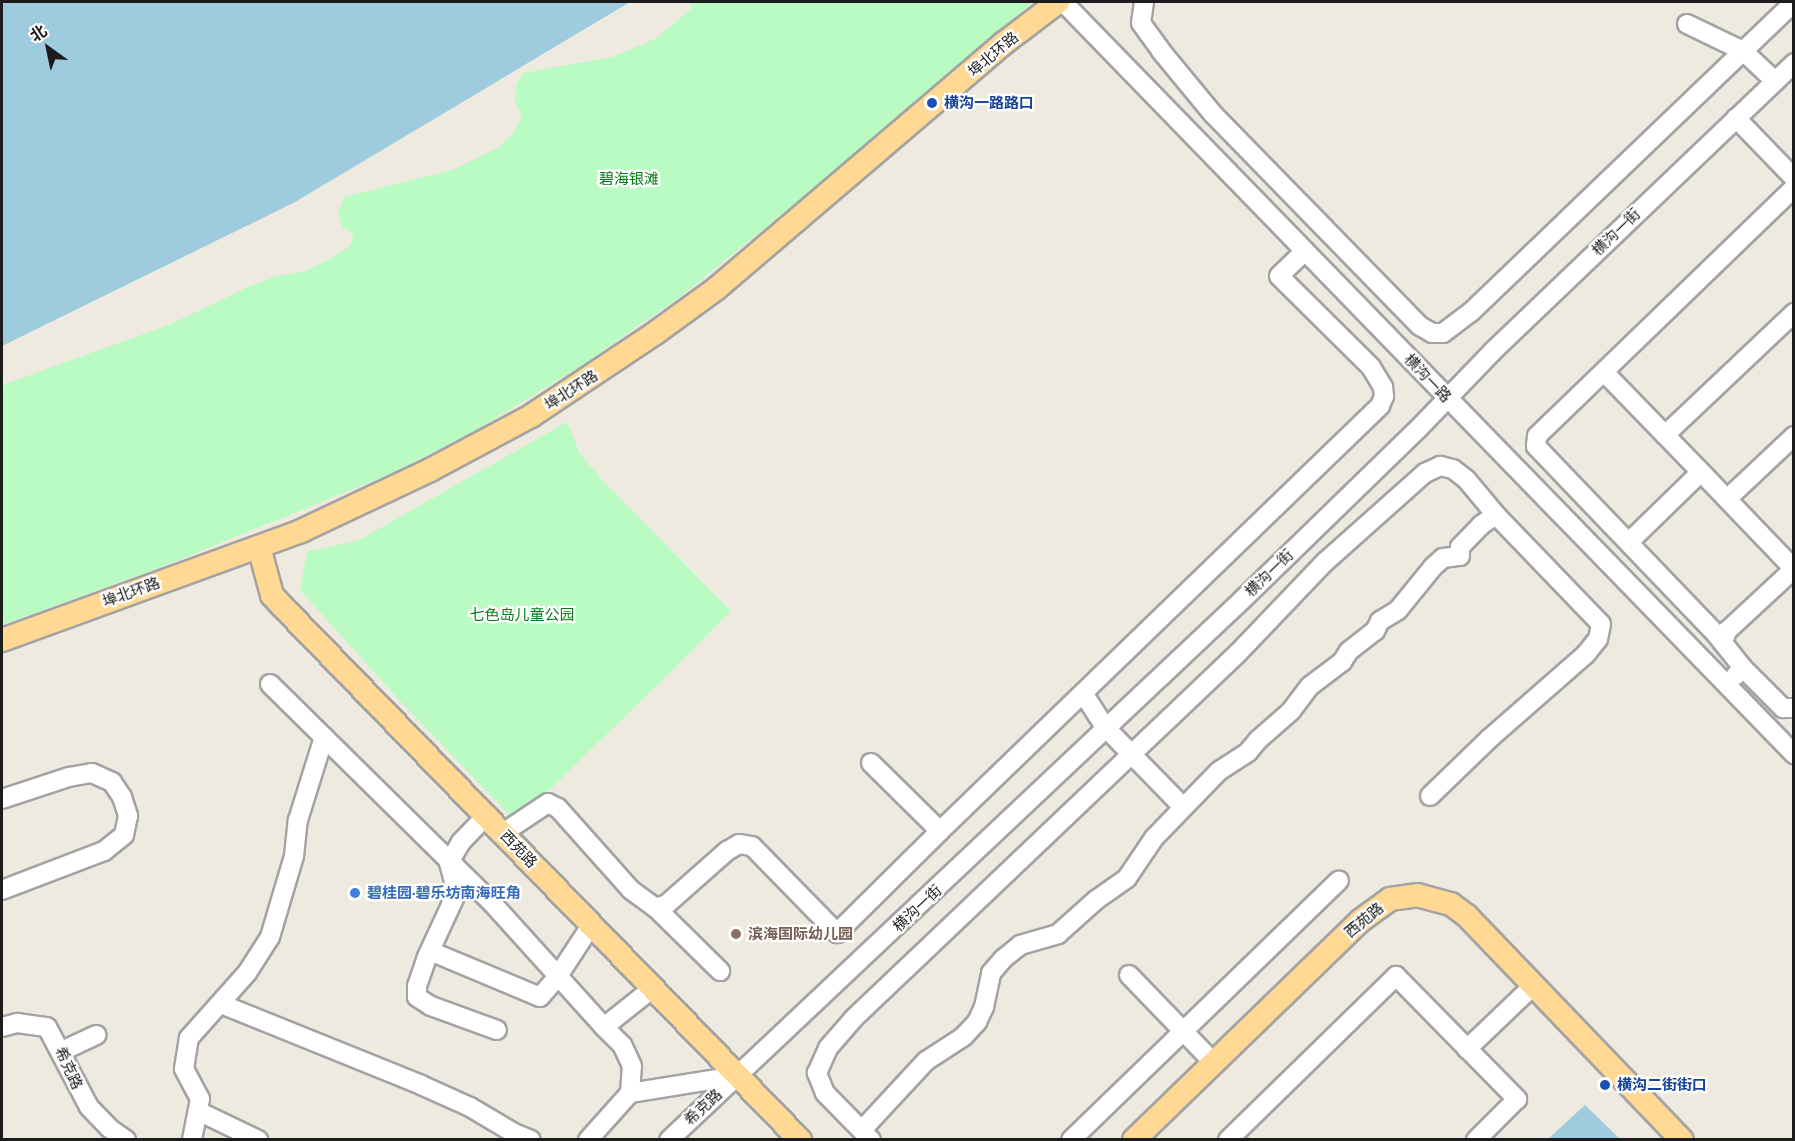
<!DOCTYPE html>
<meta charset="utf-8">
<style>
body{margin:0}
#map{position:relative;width:1795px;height:1141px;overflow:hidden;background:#eeeae0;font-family:Barlow,"Noto Sans SC",sans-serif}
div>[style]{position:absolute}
.park>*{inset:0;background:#bafbc3}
.water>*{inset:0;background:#9ecbde}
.roads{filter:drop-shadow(2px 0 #a3a3a3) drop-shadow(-2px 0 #a3a3a3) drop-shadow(0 2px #a3a3a3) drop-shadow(0 -2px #a3a3a3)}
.minor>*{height:18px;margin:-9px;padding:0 9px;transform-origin:9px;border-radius:9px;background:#fff}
.major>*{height:22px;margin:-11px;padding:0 11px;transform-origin:11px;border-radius:11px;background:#ffd894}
.dots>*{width:16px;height:16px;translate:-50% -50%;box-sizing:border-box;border:3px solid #fff;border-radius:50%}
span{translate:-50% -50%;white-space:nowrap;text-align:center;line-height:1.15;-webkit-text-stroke:4.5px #fff;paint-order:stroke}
.street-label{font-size:15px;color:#1c1c1c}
.transit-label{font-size:15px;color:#164399;font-weight:700}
.left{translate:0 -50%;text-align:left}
.park-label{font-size:15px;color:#067d18}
.shop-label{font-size:15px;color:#366cbe;font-weight:700}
.education-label{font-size:15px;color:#785e54;font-weight:700}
.frame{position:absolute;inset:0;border:3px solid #1c1c1c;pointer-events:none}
.north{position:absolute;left:18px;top:18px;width:60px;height:60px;-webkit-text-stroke:4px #fff;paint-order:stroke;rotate:327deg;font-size:16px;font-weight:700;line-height:24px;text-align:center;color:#1c1c1c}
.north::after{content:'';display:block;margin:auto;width:21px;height:27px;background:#1c1c1c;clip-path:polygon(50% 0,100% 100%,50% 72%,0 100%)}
</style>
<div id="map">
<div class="park">
<div style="clip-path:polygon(691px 2px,1033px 2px,911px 109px,680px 297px,575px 370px,478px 429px,390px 474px,164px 566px,2px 625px,2px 385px,169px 325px,248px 287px,277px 276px,303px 272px,328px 260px,349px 247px,354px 236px,343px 227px,338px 213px,344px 197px,452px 170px,499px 147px,513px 133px,522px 117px,515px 101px,516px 85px,523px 73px,612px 57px,655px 39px,691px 9px)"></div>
<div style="clip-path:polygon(567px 422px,580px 454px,604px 482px,731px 611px,672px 671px,516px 822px,400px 701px,300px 590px,307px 552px,359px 540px)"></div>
</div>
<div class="water">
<div style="clip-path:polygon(2px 2px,630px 2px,295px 202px,2px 346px)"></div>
<div style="clip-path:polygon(1585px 1105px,1620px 1139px,1548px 1139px)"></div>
</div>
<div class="roads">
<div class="minor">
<div style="left:1063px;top:2px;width:1049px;rotate:45.81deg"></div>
<div style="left:1144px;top:2px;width:21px;rotate:98deg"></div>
<div style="left:1141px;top:23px;width:34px;rotate:54deg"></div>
<div style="left:1161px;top:51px;width:82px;rotate:50.5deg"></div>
<div style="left:1213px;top:114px;width:296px;rotate:45.7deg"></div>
<div style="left:1420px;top:326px;width:14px;rotate:30deg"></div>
<div style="left:1432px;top:333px;width:11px"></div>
<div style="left:1443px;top:333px;width:35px;rotate:-37deg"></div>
<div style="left:1471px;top:312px;width:448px;rotate:-43.8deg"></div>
<div style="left:1687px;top:24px;width:62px;rotate:25.7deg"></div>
<div style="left:1743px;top:51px;width:44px;rotate:43.2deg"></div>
<div style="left:1736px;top:118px;width:83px;rotate:46deg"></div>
<div style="left:1604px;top:372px;width:139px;rotate:45.9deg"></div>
<div style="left:1665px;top:435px;width:178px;rotate:-43.4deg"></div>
<div style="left:1727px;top:499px;width:92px;rotate:-43.2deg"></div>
<div style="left:1629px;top:542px;width:100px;rotate:-44.2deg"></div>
<div style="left:1701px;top:472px;width:134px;rotate:46.2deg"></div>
<div style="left:1723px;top:643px;width:13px;rotate:-72deg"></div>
<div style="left:1727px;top:631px;width:91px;rotate:-42.8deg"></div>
<div style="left:1743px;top:668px;width:43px;rotate:-128.5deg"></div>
<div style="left:1716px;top:634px;width:260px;rotate:-133.8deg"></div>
<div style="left:1536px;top:446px;width:10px;rotate:-84deg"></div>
<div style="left:1537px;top:436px;width:357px;rotate:-44deg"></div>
<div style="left:1735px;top:676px;width:11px;rotate:-45deg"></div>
<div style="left:1743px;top:668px;width:57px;rotate:45deg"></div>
<div style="left:1783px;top:708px;width:11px"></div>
<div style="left:270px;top:684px;width:313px;rotate:44.6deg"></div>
<div style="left:493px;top:904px;width:166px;rotate:47.9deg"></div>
<div style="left:604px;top:1027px;width:63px;rotate:-38.5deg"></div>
<div style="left:1083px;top:693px;width:40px;rotate:57.1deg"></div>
<div style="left:1105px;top:727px;width:112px;rotate:45.7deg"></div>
<div style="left:2px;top:799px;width:71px;rotate:-18.2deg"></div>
<div style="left:69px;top:777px;width:23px;rotate:-10deg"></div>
<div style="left:92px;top:773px;width:22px;rotate:24deg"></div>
<div style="left:112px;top:782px;width:18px;rotate:56deg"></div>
<div style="left:122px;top:797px;width:20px;rotate:72deg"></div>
<div style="left:128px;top:816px;width:19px;rotate:102deg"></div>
<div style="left:124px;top:835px;width:26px;rotate:141deg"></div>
<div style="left:104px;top:851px;width:109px;rotate:159.1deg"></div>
<div style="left:486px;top:816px;width:36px;rotate:134deg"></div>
<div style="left:461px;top:842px;width:24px;rotate:120deg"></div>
<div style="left:449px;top:863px;width:30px;rotate:75deg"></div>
<div style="left:457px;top:892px;width:72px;rotate:114.8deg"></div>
<div style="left:427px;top:957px;width:31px;rotate:109deg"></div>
<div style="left:417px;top:986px;width:11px;rotate:90deg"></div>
<div style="left:417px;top:997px;width:17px;rotate:33deg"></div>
<div style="left:431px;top:1006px;width:70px;rotate:20deg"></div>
<div style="left:940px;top:831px;width:612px;rotate:-44.01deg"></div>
<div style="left:1380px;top:406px;width:11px;rotate:-68deg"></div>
<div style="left:1384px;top:396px;width:9px;rotate:-96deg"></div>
<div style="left:1383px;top:387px;width:23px;rotate:-121deg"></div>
<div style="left:1371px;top:367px;width:129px;rotate:-135.3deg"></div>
<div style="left:1279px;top:276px;width:36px;rotate:-44deg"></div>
<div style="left:503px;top:833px;width:54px;rotate:-33.7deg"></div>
<div style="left:548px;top:803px;width:11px;rotate:27deg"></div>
<div style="left:558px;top:808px;width:110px;rotate:48.3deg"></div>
<div style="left:631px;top:890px;width:31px;rotate:36deg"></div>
<div style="left:656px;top:908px;width:12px;rotate:-20deg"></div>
<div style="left:667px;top:904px;width:80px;rotate:-41.5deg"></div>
<div style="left:727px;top:851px;width:14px;rotate:-30deg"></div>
<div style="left:739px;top:844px;width:13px;rotate:9deg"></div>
<div style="left:752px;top:846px;width:122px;rotate:45.7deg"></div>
<div style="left:837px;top:933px;width:145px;rotate:-44.7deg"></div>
<div style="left:940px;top:831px;width:97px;rotate:-135.4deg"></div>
<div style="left:656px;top:908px;width:90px;rotate:44.5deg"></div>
<div style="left:430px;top:951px;width:119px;rotate:22.7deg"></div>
<div style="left:540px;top:997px;width:28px;rotate:-49deg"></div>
<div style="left:558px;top:976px;width:62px;rotate:-56.8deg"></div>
<div style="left:1129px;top:975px;width:121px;rotate:46deg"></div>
<div style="left:221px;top:1004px;width:216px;rotate:22deg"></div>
<div style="left:421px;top:1085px;width:54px;rotate:24.2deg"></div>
<div style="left:470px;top:1107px;width:51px;rotate:30.6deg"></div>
<div style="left:514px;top:1133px;width:18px;rotate:22deg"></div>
<div style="left:2px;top:1027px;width:16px;rotate:-15deg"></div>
<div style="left:17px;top:1023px;width:30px;rotate:8deg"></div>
<div style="left:47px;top:1027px;width:90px;rotate:62.3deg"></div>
<div style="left:89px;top:1107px;width:29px;rotate:46deg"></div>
<div style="left:109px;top:1128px;width:21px;rotate:35deg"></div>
<div style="left:1467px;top:1049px;width:93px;rotate:-43.7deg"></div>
<div style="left:62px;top:1051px;width:38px;rotate:-25deg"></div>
<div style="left:630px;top:1093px;width:106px;rotate:-9.2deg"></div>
<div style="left:198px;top:1111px;width:67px;rotate:25.8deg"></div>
<div style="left:862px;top:1130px;width:94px;rotate:-47.2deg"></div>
<div style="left:926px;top:1061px;width:44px;rotate:-33deg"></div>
<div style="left:963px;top:1037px;width:21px;rotate:-47deg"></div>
<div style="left:977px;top:1022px;width:17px;rotate:-65deg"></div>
<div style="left:984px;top:1007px;width:35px;rotate:-78deg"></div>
<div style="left:991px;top:973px;width:18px;rotate:-49deg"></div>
<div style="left:1003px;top:959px;width:22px;rotate:-39deg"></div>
<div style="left:1020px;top:945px;width:40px;rotate:-16deg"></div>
<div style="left:1058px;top:934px;width:51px;rotate:-41.8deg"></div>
<div style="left:1096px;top:900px;width:38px;rotate:-35deg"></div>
<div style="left:1127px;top:878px;width:48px;rotate:-56deg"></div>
<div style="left:1154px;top:838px;width:93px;rotate:-45.9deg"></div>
<div style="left:1219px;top:771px;width:35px;rotate:-33deg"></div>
<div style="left:1248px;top:752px;width:16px;rotate:-50deg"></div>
<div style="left:1258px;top:740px;width:44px;rotate:-41.3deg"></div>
<div style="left:1291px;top:711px;width:31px;rotate:-53deg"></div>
<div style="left:1310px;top:686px;width:40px;rotate:-37deg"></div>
<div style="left:1342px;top:662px;width:13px;rotate:-58deg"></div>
<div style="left:1349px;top:651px;width:33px;rotate:-38deg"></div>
<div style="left:1375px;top:631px;width:11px;rotate:-63deg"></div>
<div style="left:1380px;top:621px;width:21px;rotate:-31deg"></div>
<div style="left:1398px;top:610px;width:55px;rotate:-50.9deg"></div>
<div style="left:1433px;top:567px;width:13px;rotate:-42deg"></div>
<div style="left:1443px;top:558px;width:17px;rotate:-7deg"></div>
<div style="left:1460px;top:556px;width:9px;rotate:-90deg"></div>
<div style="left:1460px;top:547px;width:30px;rotate:-46deg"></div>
<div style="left:1481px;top:525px;width:18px;rotate:-34deg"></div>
<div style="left:192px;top:1140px;width:42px;rotate:-79deg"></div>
<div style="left:200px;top:1099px;width:34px;rotate:-118deg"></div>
<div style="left:184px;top:1069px;width:31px;rotate:-81deg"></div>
<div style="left:189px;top:1038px;width:87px;rotate:-48.3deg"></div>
<div style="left:247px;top:973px;width:43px;rotate:-57.4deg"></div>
<div style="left:270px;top:937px;width:84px;rotate:-73.5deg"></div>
<div style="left:294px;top:856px;width:36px;rotate:-84deg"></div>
<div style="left:298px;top:820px;width:87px;rotate:-72.6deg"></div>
<div style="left:588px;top:1140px;width:63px;rotate:-48.2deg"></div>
<div style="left:630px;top:1093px;width:27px;rotate:-86deg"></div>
<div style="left:632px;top:1066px;width:23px;rotate:-115deg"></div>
<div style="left:622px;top:1045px;width:25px;rotate:-135deg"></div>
<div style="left:669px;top:1140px;width:787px;rotate:-43.3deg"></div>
<div style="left:1242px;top:600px;width:245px;rotate:-44.2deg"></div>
<div style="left:1418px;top:429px;width:108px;rotate:-46.1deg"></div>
<div style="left:1493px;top:351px;width:417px;rotate:-43.7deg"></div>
<div style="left:871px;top:1140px;width:66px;rotate:-134.4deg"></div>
<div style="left:825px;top:1093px;width:22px;rotate:-112deg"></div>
<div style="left:817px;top:1073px;width:27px;rotate:-66deg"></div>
<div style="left:828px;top:1048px;width:38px;rotate:-49deg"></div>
<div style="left:853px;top:1019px;width:531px;rotate:-43.55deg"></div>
<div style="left:1238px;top:653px;width:126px;rotate:-46.3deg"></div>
<div style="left:1325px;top:562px;width:134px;rotate:-41.7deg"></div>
<div style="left:1425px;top:473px;width:17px;rotate:-25deg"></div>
<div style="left:1440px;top:466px;width:13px;rotate:13deg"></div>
<div style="left:1453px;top:469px;width:16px;rotate:38deg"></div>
<div style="left:1466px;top:479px;width:47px;rotate:50.2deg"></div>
<div style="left:1496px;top:515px;width:151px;rotate:46.1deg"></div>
<div style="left:1601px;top:624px;width:15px;rotate:101deg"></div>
<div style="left:1598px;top:639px;width:19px;rotate:129deg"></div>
<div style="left:1586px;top:654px;width:129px;rotate:138.8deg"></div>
<div style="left:1489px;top:739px;width:82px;rotate:136deg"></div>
<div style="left:1071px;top:1140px;width:373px;rotate:-44.1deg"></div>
<div style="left:1228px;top:1140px;width:235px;rotate:-44.3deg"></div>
<div style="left:1396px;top:976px;width:173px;rotate:45.5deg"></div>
<div style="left:1517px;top:1099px;width:58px;rotate:135deg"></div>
</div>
<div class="major">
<div style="left:259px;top:547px;width:50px;rotate:74.8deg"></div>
<div style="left:272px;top:595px;width:15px;rotate:48deg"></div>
<div style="left:282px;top:606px;width:744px;rotate:45.87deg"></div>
<div style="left:2px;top:640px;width:318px;rotate:-20deg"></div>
<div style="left:301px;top:531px;width:143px;rotate:-25.3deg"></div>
<div style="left:430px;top:470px;width:115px;rotate:-28.1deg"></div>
<div style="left:531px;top:416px;width:148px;rotate:-33.7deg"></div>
<div style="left:654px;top:334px;width:78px;rotate:-36.1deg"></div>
<div style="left:717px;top:288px;width:377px;rotate:-40.5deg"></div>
<div style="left:1004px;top:43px;width:68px;rotate:-37.2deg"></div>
<div style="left:1134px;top:1140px;width:315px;rotate:-44.1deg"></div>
<div style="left:1360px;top:921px;width:37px;rotate:-36deg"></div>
<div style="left:1390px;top:899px;width:27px;rotate:-8deg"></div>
<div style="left:1417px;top:895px;width:35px;rotate:15deg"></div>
<div style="left:1451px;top:904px;width:20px;rotate:37deg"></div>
<div style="left:1467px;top:916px;width:310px;rotate:46.2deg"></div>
</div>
</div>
<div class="dots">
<div style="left:932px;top:103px;background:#1a4fb4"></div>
<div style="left:355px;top:893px;background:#3f7fe0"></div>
<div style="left:736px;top:934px;background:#8d6e63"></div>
<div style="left:1605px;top:1085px;background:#1a4fb4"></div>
</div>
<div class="street-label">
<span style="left:993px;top:54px;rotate:-40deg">埠北环路</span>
<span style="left:1616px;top:232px;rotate:-44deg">横沟一街</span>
<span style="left:1428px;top:378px;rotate:46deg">横沟一路</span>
<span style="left:571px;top:390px;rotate:-33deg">埠北环路</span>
<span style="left:1269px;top:573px;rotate:-44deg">横沟一街</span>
<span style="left:131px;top:592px;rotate:-20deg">埠北环路</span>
<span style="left:519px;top:849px;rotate:46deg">西苑路</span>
<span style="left:917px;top:908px;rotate:-43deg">横沟一街</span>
<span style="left:1364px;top:920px;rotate:-40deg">西苑路</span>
<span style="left:69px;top:1068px;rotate:65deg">希克路</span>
<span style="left:703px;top:1107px;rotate:-43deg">希克路</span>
</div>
<div class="transit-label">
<span class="left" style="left:944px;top:103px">横沟一路路口</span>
<span class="left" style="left:1617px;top:1085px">横沟二街街口</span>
</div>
<div class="park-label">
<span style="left:629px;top:179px">碧海银滩</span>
<span style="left:522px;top:615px">七色岛儿童公园</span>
</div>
<div class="shop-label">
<span class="left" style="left:367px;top:893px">碧桂园·碧乐坊南海旺角</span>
</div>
<div class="education-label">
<span class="left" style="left:748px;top:934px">滨海国际幼儿园</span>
</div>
<div class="frame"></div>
<div class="north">北</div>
</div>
